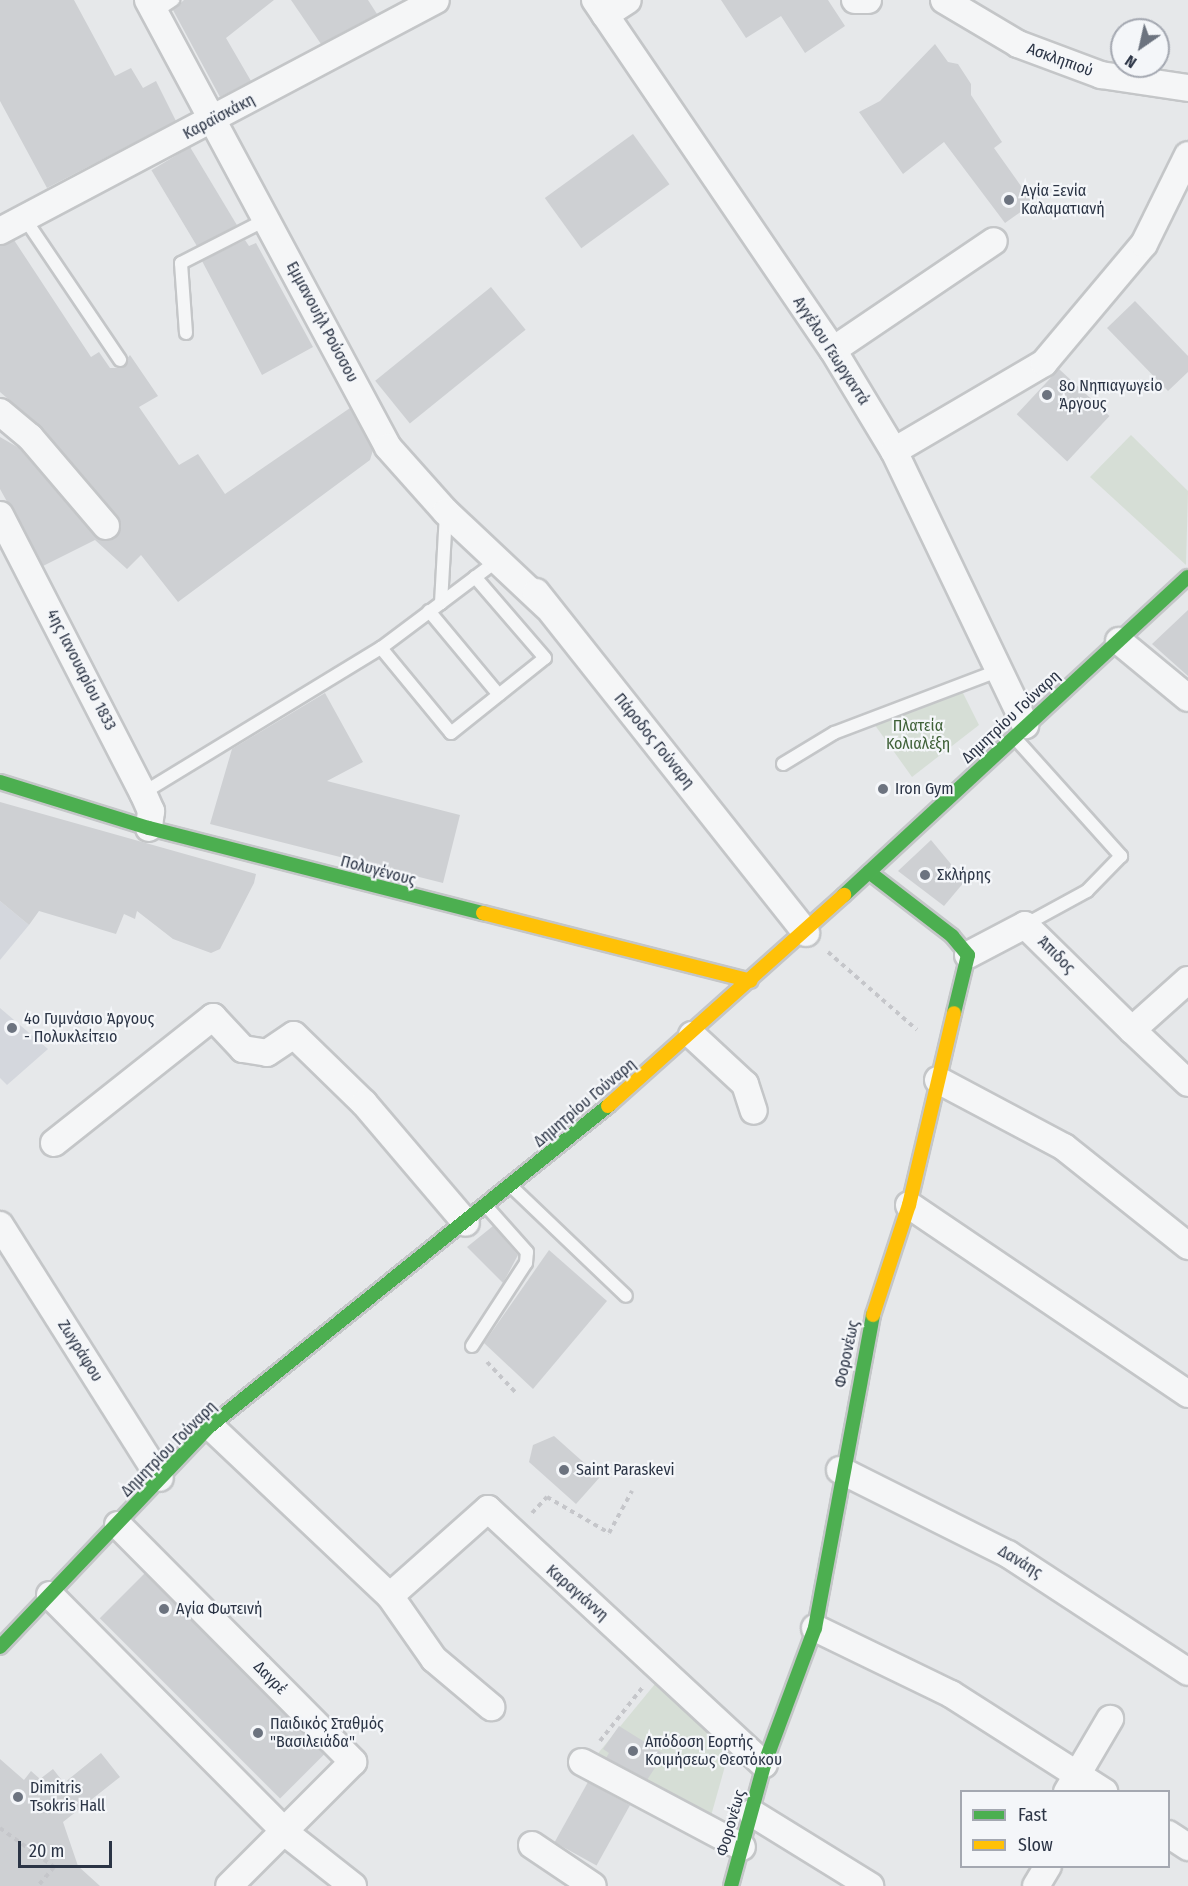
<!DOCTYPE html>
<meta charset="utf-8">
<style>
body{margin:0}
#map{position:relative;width:1188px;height:1886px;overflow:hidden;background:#e6e8ea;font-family:"Fira Sans Condensed",sans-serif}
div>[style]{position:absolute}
.built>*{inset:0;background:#d4d7dd}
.green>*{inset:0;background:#d6ded6}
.building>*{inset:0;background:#ced0d3;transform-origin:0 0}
.path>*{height:4px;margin-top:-2px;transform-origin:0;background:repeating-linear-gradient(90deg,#c5c6ca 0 4.5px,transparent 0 9px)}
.roads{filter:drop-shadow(2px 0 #c4c6c8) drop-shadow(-2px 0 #c4c6c8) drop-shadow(0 2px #c4c6c8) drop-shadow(0 -2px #c4c6c8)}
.lane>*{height:12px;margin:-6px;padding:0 6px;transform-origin:6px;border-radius:6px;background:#f5f6f7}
.street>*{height:26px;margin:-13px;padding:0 13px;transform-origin:13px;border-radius:13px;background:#f5f6f7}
.fast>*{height:14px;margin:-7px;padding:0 7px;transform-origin:7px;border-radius:7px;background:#4caf50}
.slow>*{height:14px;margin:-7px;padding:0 7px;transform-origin:7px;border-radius:7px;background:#ffc107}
.dots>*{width:16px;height:16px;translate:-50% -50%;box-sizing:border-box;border:3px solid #f4f6f9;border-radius:50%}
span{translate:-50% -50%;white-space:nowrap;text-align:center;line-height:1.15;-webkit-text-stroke:4.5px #f4f6f9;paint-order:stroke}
.street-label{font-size:16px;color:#2b3445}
.poi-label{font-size:16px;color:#2b3445}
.left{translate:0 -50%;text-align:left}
.park-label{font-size:16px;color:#3f6138}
.legend{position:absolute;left:960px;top:1790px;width:210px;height:78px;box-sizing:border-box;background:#f4f6f9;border:2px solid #a4a8b1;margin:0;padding:8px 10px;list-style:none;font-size:18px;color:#2b3445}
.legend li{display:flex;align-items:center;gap:12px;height:30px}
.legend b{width:30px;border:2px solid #a4a8b1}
.north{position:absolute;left:1110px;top:18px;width:60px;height:60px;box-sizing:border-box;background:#f4f6f9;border:2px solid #a4a8b1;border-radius:50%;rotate:214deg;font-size:16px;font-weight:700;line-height:24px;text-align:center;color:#2b3445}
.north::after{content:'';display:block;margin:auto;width:21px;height:27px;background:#6c737f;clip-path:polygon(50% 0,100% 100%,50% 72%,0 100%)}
.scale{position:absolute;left:18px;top:1841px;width:94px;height:27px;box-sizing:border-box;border:3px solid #2b3445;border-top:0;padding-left:8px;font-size:18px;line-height:21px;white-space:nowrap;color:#2b3445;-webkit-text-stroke:4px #f4f6f9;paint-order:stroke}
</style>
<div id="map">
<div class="built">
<div style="clip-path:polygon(0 901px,29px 925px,0 960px)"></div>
<div style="clip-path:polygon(0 1008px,48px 1049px,7px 1085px,0 1078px)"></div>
</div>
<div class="green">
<div style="clip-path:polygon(1131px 435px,1188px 491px,1186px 565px,1090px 477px)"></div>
<div style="clip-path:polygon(961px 689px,979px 725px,912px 777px,872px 721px)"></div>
<div style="clip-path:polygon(655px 1684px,729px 1752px,709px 1823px,595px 1757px)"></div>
</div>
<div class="building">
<div style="clip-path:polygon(0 0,74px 0,115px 76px,131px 68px,143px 88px,156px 81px,176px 121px,47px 188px,0 101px)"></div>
<div style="clip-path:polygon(184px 0,274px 0,226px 38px,251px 81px,220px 97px,173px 10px)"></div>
<div style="clip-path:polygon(291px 0,368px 0,377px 14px,321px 44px)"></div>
<div style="clip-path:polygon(721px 0,828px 0,845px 26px,805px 53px,781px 16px,746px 38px)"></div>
<div style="clip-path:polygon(935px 44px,948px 62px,958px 64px,971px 84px,971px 95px,1002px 142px,994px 148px,1033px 203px,1005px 223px,944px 142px,903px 174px,859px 112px,880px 101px)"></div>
<div style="left:633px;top:134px;width:62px;height:109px;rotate:54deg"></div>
<div style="left:190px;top:147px;width:91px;height:45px;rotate:59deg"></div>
<div style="clip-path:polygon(14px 240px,91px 357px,99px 352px,110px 368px,120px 368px,130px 355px,158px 396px,139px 407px,179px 465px,198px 454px,225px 494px,350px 408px,373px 450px,370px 460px,178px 602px,141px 555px,127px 569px,95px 540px,43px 566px,0 489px,0 437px,19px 448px,95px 536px,109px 541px,121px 524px,41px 427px,0 392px,0 246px)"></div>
<div style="clip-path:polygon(245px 240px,249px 246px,256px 243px,313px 347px,262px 375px,202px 261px)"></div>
<div style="left:491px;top:287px;width:55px;height:149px;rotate:51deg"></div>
<div style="clip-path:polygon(1135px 301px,1188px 356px,1188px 372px,1168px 391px,1107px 328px)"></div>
<div style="left:1059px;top:369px;width:69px;height:62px;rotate:43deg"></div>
<div style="clip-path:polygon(1188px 610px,1188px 676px,1152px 644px)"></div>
<div style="clip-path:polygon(325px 693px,363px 762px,327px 781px,460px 815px,443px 883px,210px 824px,232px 749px)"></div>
<div style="clip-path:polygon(0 802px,256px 874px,254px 883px,220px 949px,211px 953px,173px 939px,137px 911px,135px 919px,124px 914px,116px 934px,39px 911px,29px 925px,0 901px)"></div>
<div style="clip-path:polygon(931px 840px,965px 881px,944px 906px,898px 871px)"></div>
<div style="clip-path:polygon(493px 1226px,518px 1255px,503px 1283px,467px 1247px)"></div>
<div style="clip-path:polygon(549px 1250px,607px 1301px,533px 1389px,484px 1343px)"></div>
<div style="clip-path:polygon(554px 1436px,600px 1477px,576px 1504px,529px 1462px,533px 1445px)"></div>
<div style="left:145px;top:1573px;width:255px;height:64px;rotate:45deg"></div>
<div style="clip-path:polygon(619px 1726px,664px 1754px,647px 1780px,606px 1758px,609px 1753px,603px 1749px)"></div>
<div style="clip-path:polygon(101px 1753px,120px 1777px,63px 1822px,78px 1866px,100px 1886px,0 1886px,0 1759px,24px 1780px,31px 1771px,40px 1779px,53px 1769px,64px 1783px)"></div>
<div style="left:588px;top:1782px;width:48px;height:69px;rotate:29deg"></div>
</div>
<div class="path">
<div style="left:828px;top:952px;width:118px;rotate:41.2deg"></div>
<div style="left:487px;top:1362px;width:44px;rotate:46.8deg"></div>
<div style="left:532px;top:1513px;width:22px;rotate:-47deg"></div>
<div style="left:547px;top:1497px;width:72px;rotate:30.1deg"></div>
<div style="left:609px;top:1533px;width:48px;rotate:-61.3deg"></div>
<div style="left:600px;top:1741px;width:68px;rotate:-51.6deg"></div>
<div style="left:0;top:1828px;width:67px;rotate:35.8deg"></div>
<div style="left:54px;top:1867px;width:25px;rotate:130deg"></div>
</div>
<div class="roads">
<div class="lane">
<div style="left:155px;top:12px;width:22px;rotate:-34deg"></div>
<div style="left:25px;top:219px;width:170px;rotate:56deg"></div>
<div style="left:186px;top:333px;width:70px;rotate:-94.1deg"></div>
<div style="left:181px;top:263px;width:97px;rotate:-27.1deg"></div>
<div style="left:441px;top:603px;width:71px;rotate:-37deg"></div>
<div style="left:429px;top:611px;width:109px;rotate:50.2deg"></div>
<div style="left:381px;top:648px;width:110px;rotate:50.5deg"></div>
<div style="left:451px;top:733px;width:120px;rotate:-38.6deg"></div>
<div style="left:545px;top:658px;width:107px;rotate:-130.8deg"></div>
<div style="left:1015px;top:738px;width:159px;rotate:48.1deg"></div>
<div style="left:1121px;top:856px;width:49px;rotate:134.2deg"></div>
<div style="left:1087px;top:891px;width:71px;rotate:151.3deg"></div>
<div style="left:783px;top:764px;width:60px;rotate:-31.3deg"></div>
<div style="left:834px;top:733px;width:178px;rotate:-20.8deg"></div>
<div style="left:143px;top:793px;width:279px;rotate:-31.4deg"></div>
<div style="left:381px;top:648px;width:75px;rotate:-36.9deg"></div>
<div style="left:441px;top:603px;width:90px;rotate:-86.8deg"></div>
<div style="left:513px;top:1188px;width:156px;rotate:43.7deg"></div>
<div style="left:472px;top:1346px;width:99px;rotate:-57deg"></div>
<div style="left:526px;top:1263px;width:11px;rotate:-85deg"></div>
<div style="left:527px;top:1252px;width:59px;rotate:-131.6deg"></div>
</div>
<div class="street">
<div style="left:148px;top:0;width:507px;rotate:61.77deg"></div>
<div style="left:388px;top:447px;width:87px;rotate:48.3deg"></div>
<div style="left:446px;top:512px;width:137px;rotate:43.2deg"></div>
<div style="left:595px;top:0;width:423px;rotate:55.8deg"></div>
<div style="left:833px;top:350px;width:118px;rotate:58.9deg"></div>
<div style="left:894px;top:451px;width:304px;rotate:64.4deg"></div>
<div style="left:855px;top:0;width:13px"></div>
<div style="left:944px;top:0;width:86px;rotate:30.7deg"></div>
<div style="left:1018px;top:44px;width:89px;rotate:20.5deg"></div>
<div style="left:1101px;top:75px;width:88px;rotate:8.5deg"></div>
<div style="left:605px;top:15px;width:27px;rotate:-33deg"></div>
<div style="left:0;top:231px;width:493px;rotate:-27.9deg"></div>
<div style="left:833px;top:350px;width:194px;rotate:-34.1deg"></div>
<div style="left:0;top:412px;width:39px;rotate:40deg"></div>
<div style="left:30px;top:437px;width:117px;rotate:49.5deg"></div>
<div style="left:894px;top:451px;width:174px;rotate:-30.4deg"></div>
<div style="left:1044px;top:363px;width:155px;rotate:-50deg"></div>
<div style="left:1144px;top:244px;width:99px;rotate:-63.7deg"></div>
<div style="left:0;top:515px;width:313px;rotate:62.8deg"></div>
<div style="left:143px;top:793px;width:20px;rotate:66deg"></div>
<div style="left:151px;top:811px;width:17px;rotate:97deg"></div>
<div style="left:536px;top:592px;width:435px;rotate:51.6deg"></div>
<div style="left:1119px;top:641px;width:89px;rotate:39.6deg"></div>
<div style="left:968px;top:955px;width:64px;rotate:-27.8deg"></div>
<div style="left:1025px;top:925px;width:150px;rotate:44.5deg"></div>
<div style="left:1132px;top:1030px;width:75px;rotate:-41.8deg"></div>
<div style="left:1132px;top:1030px;width:77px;rotate:43.4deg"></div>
<div style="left:692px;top:1035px;width:72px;rotate:42.8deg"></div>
<div style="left:745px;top:1084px;width:28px;rotate:72deg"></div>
<div style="left:938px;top:1080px;width:143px;rotate:28deg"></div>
<div style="left:1064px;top:1147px;width:159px;rotate:38.6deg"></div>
<div style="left:54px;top:1143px;width:203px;rotate:-38.4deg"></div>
<div style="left:213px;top:1017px;width:44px;rotate:46.8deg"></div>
<div style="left:243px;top:1049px;width:24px;rotate:9deg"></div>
<div style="left:267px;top:1053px;width:32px;rotate:-34deg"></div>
<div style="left:294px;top:1035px;width:98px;rotate:44.2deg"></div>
<div style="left:364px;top:1103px;width:157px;rotate:49.6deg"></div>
<div style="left:909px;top:1205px;width:337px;rotate:34.1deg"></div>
<div style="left:0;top:1225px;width:299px;rotate:57.7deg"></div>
<div style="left:210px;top:1426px;width:248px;rotate:43.4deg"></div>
<div style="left:390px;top:1596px;width:131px;rotate:-41.6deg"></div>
<div style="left:488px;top:1509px;width:376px;rotate:42.8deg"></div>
<div style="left:840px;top:1470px;width:188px;rotate:26.6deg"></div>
<div style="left:1008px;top:1554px;width:215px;rotate:33.2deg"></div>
<div style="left:118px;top:1525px;width:334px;rotate:45.2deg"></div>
<div style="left:353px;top:1762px;width:175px;rotate:135deg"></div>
<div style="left:50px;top:1595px;width:337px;rotate:45.2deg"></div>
<div style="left:287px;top:1834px;width:84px;rotate:38.2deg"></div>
<div style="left:390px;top:1596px;width:77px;rotate:55.1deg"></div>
<div style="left:434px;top:1659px;width:75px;rotate:40.1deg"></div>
<div style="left:815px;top:1628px;width:151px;rotate:25.9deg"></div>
<div style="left:951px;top:1694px;width:182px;rotate:32.6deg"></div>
<div style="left:582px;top:1762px;width:181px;rotate:28deg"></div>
<div style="left:1067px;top:1792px;width:85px;rotate:-59.5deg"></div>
<div style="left:752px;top:1813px;width:139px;rotate:31.7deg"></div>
<div style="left:1168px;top:1834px;width:24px;rotate:33deg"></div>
<div style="left:532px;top:1845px;width:73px;rotate:33.9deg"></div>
<div style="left:1036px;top:1886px;width:23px;rotate:-59deg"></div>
</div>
<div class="fast">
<div style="left:0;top:782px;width:156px;rotate:17.2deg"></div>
<div style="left:149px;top:828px;width:345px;rotate:14.3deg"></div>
<div style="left:869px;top:872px;width:105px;rotate:37.6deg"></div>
<div style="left:952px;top:936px;width:25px;rotate:50deg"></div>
<div style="left:968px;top:955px;width:60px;rotate:103.6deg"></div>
<div style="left:844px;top:895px;width:468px;rotate:-42.8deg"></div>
<div style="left:0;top:1647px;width:305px;rotate:-46.5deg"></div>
<div style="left:210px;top:1426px;width:511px;rotate:-38.8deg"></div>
<div style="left:731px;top:1886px;width:125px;rotate:-74.7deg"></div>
<div style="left:764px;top:1765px;width:146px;rotate:-69.6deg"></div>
<div style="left:815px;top:1628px;width:318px;rotate:-79.5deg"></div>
</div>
<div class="slow">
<div style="left:483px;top:913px;width:276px;rotate:14.2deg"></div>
<div style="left:608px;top:1106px;width:317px;rotate:-41.8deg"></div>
<div style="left:873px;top:1315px;width:116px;rotate:-71.9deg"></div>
<div style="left:909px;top:1205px;width:197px;rotate:-76.8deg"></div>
</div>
</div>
<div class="dots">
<div style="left:1009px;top:200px;background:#6c737f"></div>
<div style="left:1047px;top:395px;background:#6c737f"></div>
<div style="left:883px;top:789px;background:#6c737f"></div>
<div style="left:925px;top:875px;background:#6c737f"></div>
<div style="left:12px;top:1028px;background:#6c737f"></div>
<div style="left:564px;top:1470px;background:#6c737f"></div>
<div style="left:164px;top:1609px;background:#6c737f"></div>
<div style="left:258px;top:1733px;background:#6c737f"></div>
<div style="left:633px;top:1751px;background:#6c737f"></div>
<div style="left:18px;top:1797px;background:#6c737f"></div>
</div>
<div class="street-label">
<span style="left:1060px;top:60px;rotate:20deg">Ασκληπιού</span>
<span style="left:219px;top:117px;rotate:-28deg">Καραϊσκάκη</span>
<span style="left:322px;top:322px;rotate:62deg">Εμμανουήλ Ρούσσου</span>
<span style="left:831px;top:351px;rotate:57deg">Αγγέλου Γεωργαντά</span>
<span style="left:81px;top:670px;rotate:63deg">4ης Ιανουαρίου 1833</span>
<span style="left:1011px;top:717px;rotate:-43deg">Δημητρίου Γούναρη</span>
<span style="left:654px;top:741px;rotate:51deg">Πάροδος Γούναρη</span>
<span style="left:378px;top:871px;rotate:15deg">Πολυγένους</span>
<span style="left:1056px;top:955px;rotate:45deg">Άπιδος</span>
<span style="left:585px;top:1103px;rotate:-40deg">Δημητρίου Γούναρη</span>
<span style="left:80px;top:1351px;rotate:58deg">Ζωγράφου</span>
<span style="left:847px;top:1354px;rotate:-78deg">Φορονέως</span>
<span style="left:169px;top:1449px;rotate:-45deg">Δημητρίου Γούναρη</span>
<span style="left:1020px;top:1562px;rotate:31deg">Δανάης</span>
<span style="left:577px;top:1593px;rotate:41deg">Καραγιάννη</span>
<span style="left:270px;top:1678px;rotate:45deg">Δαγρέ</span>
<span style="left:731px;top:1823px;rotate:-74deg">Φορονέως</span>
</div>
<div class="poi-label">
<span class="left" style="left:1021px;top:200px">Αγία Ξενία<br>Καλαματιανή</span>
<span class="left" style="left:1059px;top:395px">8ο Νηπιαγωγείο<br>Άργους</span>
<span class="left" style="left:895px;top:789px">Iron Gym</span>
<span class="left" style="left:937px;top:875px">Σκλήρης</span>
<span class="left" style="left:24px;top:1028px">4ο Γυμνάσιο Άργους<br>- Πολυκλείτειο</span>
<span class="left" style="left:576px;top:1470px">Saint Paraskevi</span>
<span class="left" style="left:176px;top:1609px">Αγία Φωτεινή</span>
<span class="left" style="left:270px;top:1733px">Παιδικός Σταθμός<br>"Βασιλειάδα"</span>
<span class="left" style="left:645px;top:1751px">Απόδοση Εορτής<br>Κοιμήσεως Θεοτόκου</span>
<span class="left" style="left:30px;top:1797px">Dimitris<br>Tsokris Hall</span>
</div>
<div class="park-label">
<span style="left:918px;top:735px">Πλατεία<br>Κολιαλέξη</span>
</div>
<ul class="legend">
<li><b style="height:8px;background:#4caf50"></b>Fast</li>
<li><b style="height:8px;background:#ffc107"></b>Slow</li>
</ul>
<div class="north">N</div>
<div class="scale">20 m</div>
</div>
